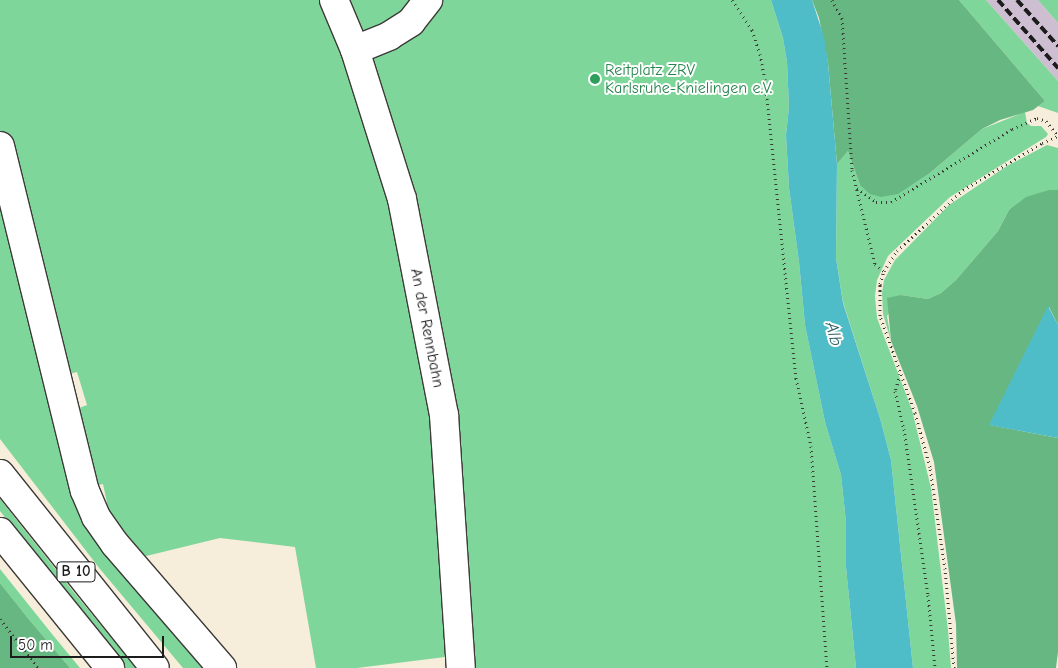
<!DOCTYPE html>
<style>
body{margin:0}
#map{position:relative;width:1058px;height:668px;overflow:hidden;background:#f6edda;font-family:"Comic Neue",sans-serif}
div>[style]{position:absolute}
.industrial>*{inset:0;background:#cebed1}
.green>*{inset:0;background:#7fd69a}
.forest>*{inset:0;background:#67b782}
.water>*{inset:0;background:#4fbdc8}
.path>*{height:3px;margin-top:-1.5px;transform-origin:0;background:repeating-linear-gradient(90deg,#3d3b38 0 1px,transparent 0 5px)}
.roads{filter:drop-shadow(1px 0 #3d3b38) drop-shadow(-1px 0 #3d3b38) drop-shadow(0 1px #3d3b38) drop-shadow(0 -1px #3d3b38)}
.minor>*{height:28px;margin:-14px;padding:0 14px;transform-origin:14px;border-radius:14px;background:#fff}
.highway>*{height:28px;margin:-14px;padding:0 14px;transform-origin:14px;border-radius:14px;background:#fff}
.rail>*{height:4px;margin-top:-2px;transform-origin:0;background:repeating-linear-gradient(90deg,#1c1c1c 0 8px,transparent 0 12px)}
.dots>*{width:14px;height:14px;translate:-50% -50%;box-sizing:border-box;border:2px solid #fff;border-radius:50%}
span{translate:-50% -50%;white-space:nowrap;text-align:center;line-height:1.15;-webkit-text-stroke:4px #fff;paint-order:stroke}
.shield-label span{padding:1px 4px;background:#fff;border:1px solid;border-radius:4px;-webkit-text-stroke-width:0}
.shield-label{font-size:15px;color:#1c1c1c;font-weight:700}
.leisure-label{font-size:16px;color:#27864d}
.left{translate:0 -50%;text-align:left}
.street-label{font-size:16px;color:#1c1c1c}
.water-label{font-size:18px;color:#336469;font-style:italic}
.scale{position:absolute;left:10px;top:636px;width:154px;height:22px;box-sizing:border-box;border:2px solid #1c1c1c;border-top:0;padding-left:6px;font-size:15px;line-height:18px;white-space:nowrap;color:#1c1c1c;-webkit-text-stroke:4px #fff;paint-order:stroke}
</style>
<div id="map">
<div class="industrial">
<div style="clip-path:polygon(986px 0,1038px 0,1058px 23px,1058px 81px)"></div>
</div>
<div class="green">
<div style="clip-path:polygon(0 0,327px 0,346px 45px,396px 198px,405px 245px,436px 417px,446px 503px,453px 656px,357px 668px,316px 668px,295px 547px,220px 538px,138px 558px,117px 536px,109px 526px,104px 514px,107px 503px,103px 484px,91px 487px,74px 410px,87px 405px,77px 372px,69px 374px,62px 366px,39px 271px,44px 270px,38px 249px,34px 249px,23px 196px,3px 203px,12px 218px,24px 256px,54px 374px,82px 500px,103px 543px,117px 563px,144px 585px,216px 668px,183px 668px,100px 569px,0 439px)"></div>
<div style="clip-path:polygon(340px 0,771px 0,783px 38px,787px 62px,789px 107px,786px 135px,789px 188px,799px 262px,805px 325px,825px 422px,841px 475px,846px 522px,846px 567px,856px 668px,465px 668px,443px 390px)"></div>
<div style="clip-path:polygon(959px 0,986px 0,1058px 81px,1058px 113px,1038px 106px,1045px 101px)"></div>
<div style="clip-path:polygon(1038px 0,1058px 0,1058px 23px)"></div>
<div style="clip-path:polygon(1025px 112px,1027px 123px,1031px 126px,1041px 126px,1048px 134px,1046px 137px,950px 197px,888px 256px,877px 280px,875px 296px,877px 318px,912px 410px,931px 488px,948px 630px,951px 668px,913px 668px,891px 460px,880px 418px,843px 302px,836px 258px,837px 164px,848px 151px,860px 185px,931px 172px,982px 129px)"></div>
<div style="clip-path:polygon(1047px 145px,1058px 148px,1058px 190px,1049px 190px,1009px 210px,998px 231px,956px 280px,941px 293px,928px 299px,901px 295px,887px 316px,891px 341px,883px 314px,882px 293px,884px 280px,895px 260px,949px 205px,1007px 166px)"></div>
<div style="clip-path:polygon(0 499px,72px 590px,136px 668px,125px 668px,114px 655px,0 511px)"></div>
<div style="clip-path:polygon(0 569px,52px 634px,80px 668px,70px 668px,27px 617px,0 583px)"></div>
</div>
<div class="forest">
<div style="clip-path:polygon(812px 0,959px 0,1045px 101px,1033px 110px,1000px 120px,982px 129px,931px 172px,898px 194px,881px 197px,870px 194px,860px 185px,848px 151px,837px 164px,828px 63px,819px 18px)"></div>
<div style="clip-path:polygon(1049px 190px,1058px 190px,1058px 325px,1049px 307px,990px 425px,1058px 438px,1058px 652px,1056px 668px,957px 668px,956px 624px,934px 462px,917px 406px,891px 341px,887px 298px,901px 295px,928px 299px,941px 293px,956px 280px,998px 231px,1009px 210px,1026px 197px)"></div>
<div style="clip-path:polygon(0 583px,27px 617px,70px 668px,0 668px)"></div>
</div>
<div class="water">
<div style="clip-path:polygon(771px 0,812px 0,824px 37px,828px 63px,837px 164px,836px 258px,843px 303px,880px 418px,891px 460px,913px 668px,856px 668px,846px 567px,846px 522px,841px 475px,825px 422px,805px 325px,799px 262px,789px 188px,786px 135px,789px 107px,787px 62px,783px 38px)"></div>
<div style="clip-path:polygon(1048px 306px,1058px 325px,1058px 438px,989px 425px)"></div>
</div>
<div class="path">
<div style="left:732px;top:0;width:36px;rotate:56deg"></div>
<div style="left:752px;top:30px;width:25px;rotate:72deg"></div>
<div style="left:760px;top:54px;width:25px;rotate:79deg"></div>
<div style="left:765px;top:79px;width:301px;rotate:84.1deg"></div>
<div style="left:796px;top:378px;width:70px;rotate:77.6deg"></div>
<div style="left:811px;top:446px;width:223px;rotate:85.9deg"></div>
<div style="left:832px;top:0;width:21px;rotate:61deg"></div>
<div style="left:842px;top:18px;width:152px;rotate:86.2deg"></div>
<div style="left:852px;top:170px;width:97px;rotate:76.3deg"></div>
<div style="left:875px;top:264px;width:11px;rotate:38deg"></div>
<div style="left:857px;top:188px;width:24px;rotate:36deg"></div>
<div style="left:876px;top:202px;width:15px"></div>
<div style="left:891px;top:202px;width:141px;rotate:-31.1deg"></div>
<div style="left:1012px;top:129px;width:27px;rotate:-24deg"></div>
<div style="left:1037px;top:118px;width:9px;rotate:18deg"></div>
<div style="left:1046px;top:121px;width:19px;rotate:51deg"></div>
<div style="left:900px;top:374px;width:18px;rotate:106deg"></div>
<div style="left:895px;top:391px;width:39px;rotate:77deg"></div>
<div style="left:904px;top:429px;width:168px;rotate:81.8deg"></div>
<div style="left:928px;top:595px;width:73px;rotate:84.5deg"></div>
<div style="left:0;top:619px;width:62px;rotate:52.2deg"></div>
<div style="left:954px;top:668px;width:99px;rotate:-95.2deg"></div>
<div style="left:945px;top:569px;width:103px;rotate:-98.4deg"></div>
<div style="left:930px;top:467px;width:56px;rotate:-105.5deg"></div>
<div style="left:915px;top:413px;width:103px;rotate:-109.8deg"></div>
<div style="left:880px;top:316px;width:32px;rotate:-90deg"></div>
<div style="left:880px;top:284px;width:14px;rotate:-73deg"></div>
<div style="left:884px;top:271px;width:24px;rotate:-57deg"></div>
<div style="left:897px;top:251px;width:90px;rotate:-42.7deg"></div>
<div style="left:963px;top:190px;width:92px;rotate:-30.7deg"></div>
<div style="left:1042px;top:143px;width:17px;rotate:-24deg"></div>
</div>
<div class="roads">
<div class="minor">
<div style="left:334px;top:0;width:54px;rotate:67.2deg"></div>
<div style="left:355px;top:50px;width:156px;rotate:72.5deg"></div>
<div style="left:402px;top:199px;width:220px;rotate:79deg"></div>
<div style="left:444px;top:415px;width:254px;rotate:86.2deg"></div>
<div style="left:355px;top:50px;width:37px;rotate:-22deg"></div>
<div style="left:389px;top:36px;width:26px;rotate:-32deg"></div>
<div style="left:411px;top:22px;width:28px;rotate:-52deg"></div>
<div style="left:0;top:146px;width:355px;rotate:76.2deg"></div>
<div style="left:85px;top:491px;width:28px;rotate:67deg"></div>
<div style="left:96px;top:517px;width:33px;rotate:55deg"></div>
<div style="left:115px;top:544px;width:164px;rotate:49.2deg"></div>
</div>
<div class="highway">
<div style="left:0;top:474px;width:248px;rotate:51.4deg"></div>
<div style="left:0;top:532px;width:175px;rotate:51deg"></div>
</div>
</div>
<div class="rail">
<div style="left:998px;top:0;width:91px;rotate:48.6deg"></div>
<div style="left:1017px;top:0;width:62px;rotate:48.3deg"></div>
</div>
<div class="dots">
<div style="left:595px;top:79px;background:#2e9e5b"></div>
</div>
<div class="shield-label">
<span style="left:76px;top:572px">B 10</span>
</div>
<div class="leisure-label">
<span class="left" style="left:605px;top:79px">Reitplatz ZRV<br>Karlsruhe-Knielingen e.V.</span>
</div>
<div class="street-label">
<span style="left:427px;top:328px;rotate:79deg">An der Rennbahn</span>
</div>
<div class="water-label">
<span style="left:833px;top:334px;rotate:76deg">Alb</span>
</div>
<div class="scale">50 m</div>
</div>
